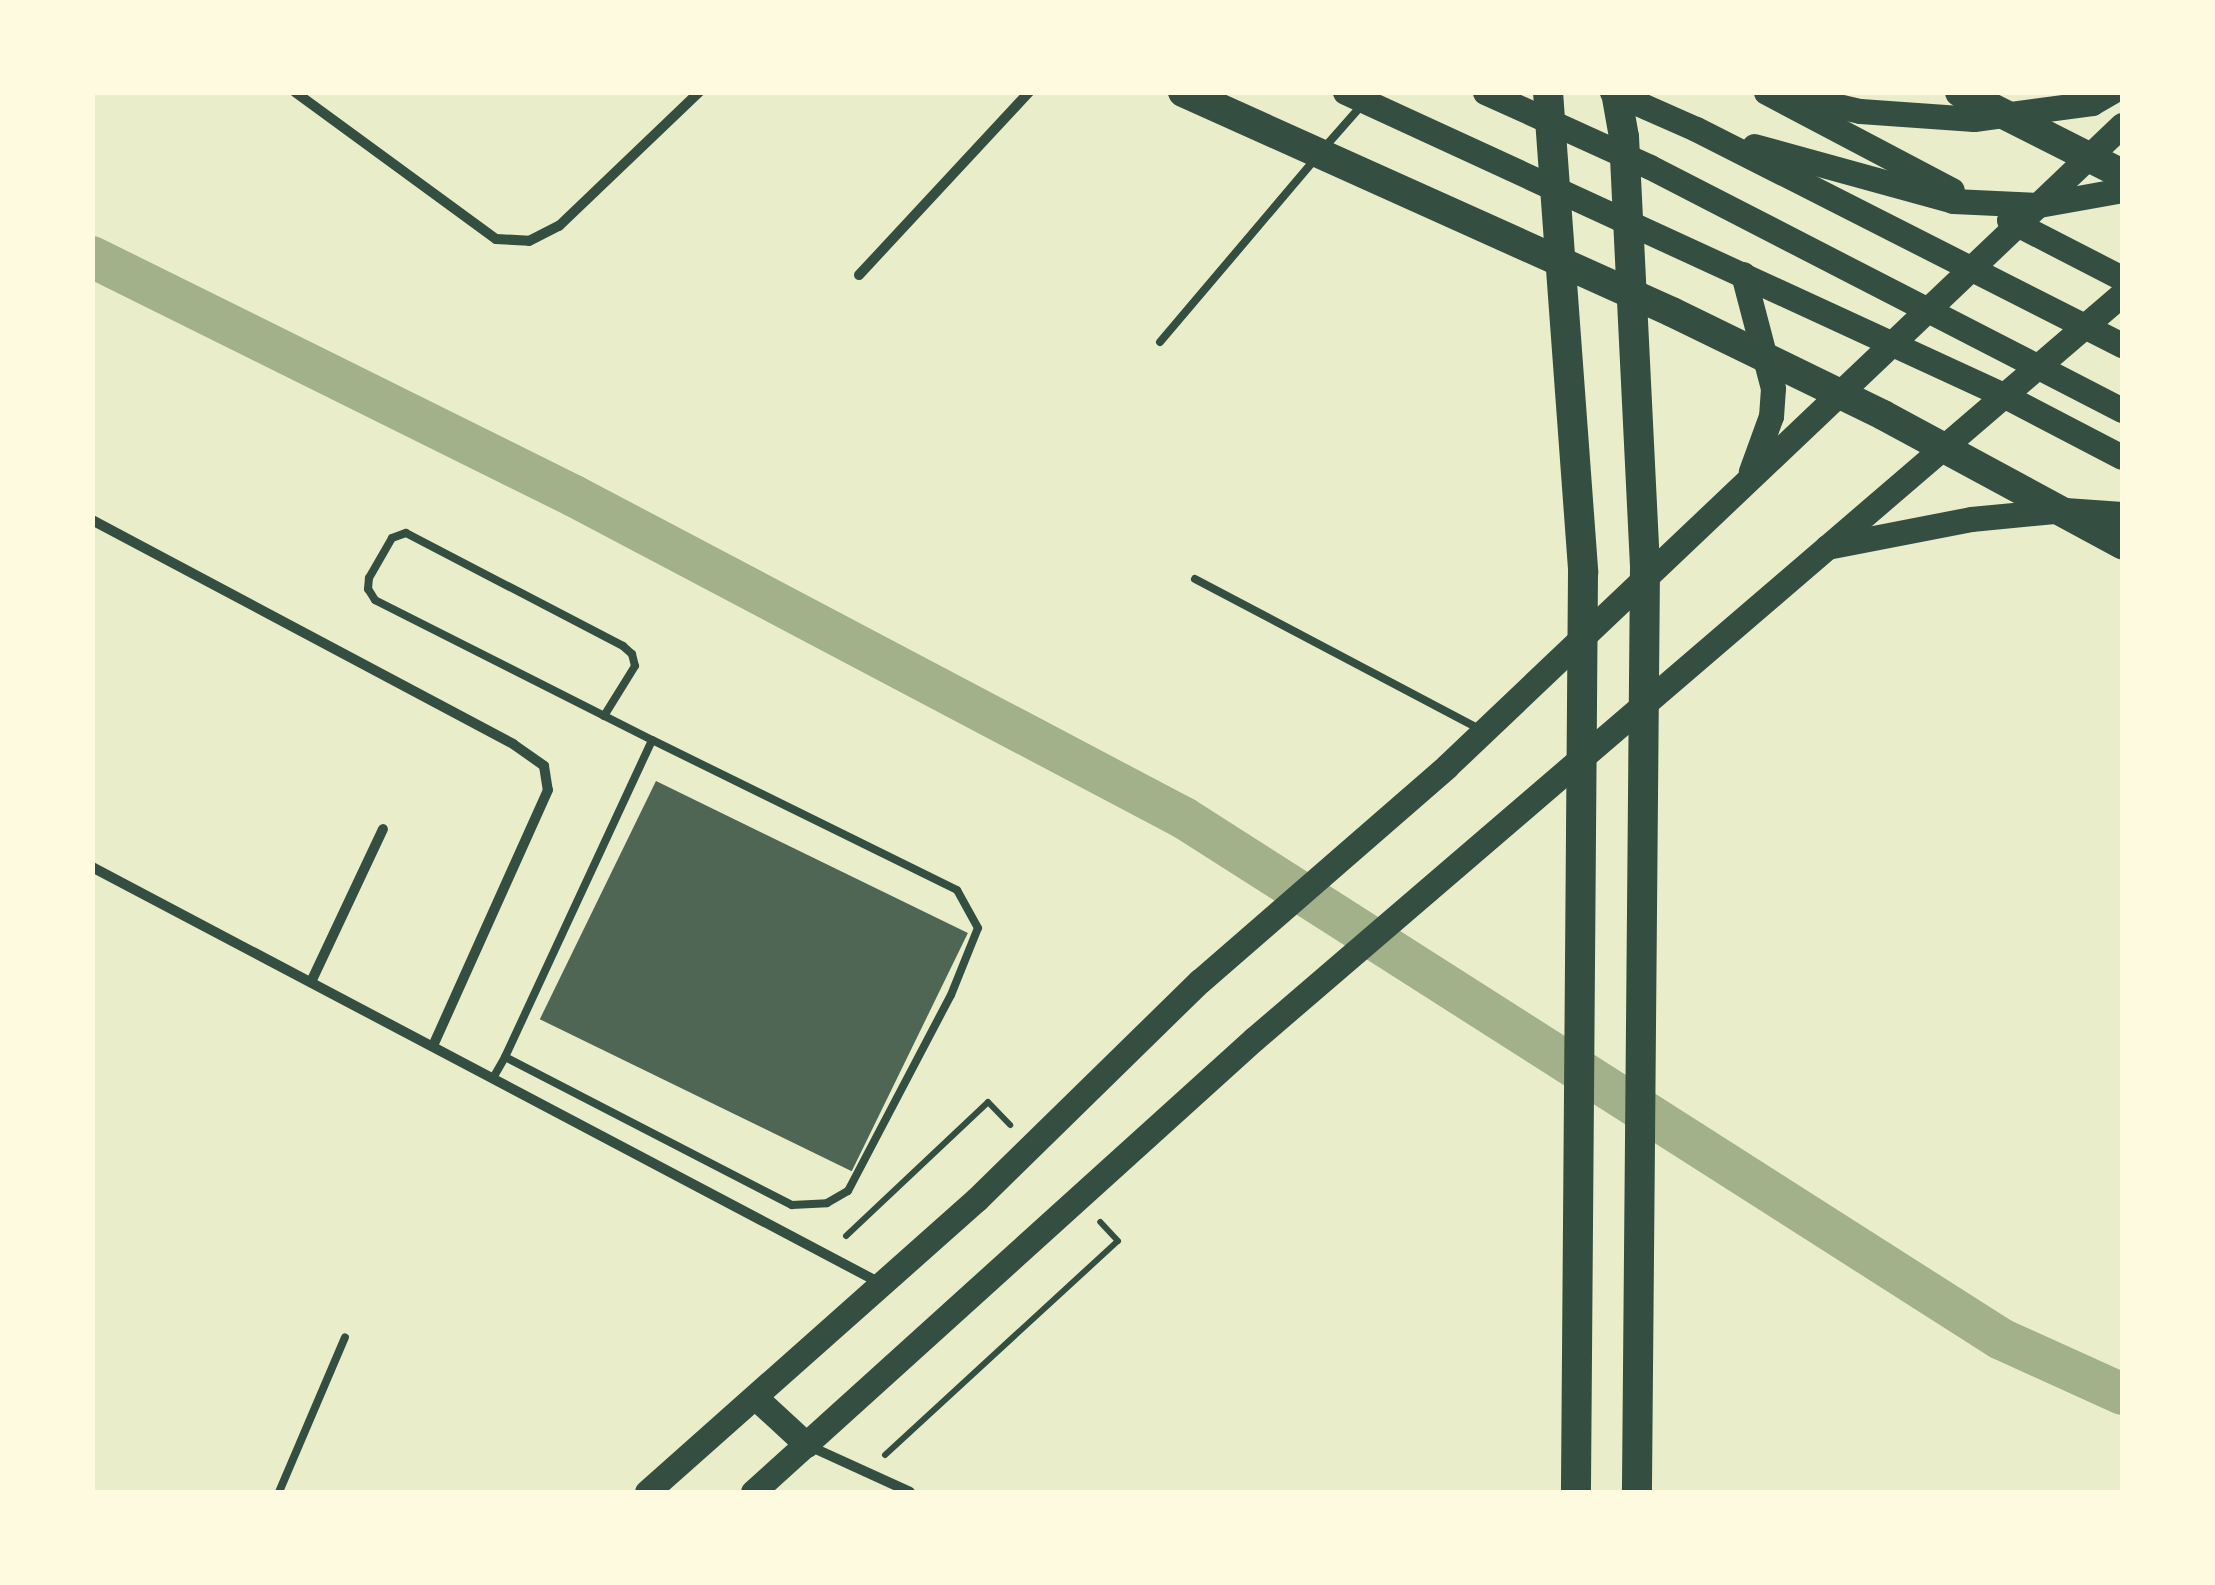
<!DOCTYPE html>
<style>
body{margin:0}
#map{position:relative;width:2215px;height:1585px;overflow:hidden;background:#e9edc9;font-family:Merriweather,serif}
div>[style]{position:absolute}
.canal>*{height:42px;margin:-21px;padding:0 21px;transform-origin:21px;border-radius:21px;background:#a3b18a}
.building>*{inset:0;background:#4f6655;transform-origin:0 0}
.path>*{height:6px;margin:-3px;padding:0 3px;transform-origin:3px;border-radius:3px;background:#344e41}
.service>*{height:8px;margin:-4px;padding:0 4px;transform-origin:4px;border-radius:4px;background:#344e41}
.minor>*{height:10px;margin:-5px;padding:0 5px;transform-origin:5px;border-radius:5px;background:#344e41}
.primary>*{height:25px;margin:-12.5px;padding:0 12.5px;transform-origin:12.5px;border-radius:12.5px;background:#344e41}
.motorway>*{height:30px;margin:-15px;padding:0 15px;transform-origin:15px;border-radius:15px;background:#344e41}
span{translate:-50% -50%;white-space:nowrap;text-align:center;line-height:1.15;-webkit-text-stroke:8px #fefae0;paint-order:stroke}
.frame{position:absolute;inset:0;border:95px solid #fefae0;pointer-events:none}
</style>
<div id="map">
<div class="canal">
<div style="left:92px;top:257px;width:538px;rotate:26.37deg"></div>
<div style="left:574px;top:496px;width:690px;rotate:27.83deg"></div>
<div style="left:1184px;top:818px;width:969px;rotate:32.53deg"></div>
<div style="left:2001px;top:1339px;width:133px;rotate:24.4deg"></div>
</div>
<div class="building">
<div style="left:656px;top:781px;width:347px;height:265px;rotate:26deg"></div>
</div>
<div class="path">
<div style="left:846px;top:1236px;width:195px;rotate:-43.3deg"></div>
<div style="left:988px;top:1102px;width:32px;rotate:46deg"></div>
<div style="left:885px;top:1455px;width:316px;rotate:-42.6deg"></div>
<div style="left:1118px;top:1241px;width:26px;rotate:-133deg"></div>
</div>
<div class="service">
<div style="left:1324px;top:148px;width:56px;rotate:-48.6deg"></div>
<div style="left:1160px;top:342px;width:240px;rotate:-49.7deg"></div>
<div style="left:1195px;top:579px;width:321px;rotate:27.8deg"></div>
<div style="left:505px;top:1057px;width:349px;rotate:-65.1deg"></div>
<div style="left:493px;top:1078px;width:24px;rotate:-60deg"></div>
<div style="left:505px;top:1057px;width:323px;rotate:27.3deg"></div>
<div style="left:792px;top:1205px;width:35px;rotate:-3deg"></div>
<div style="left:827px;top:1203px;width:24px;rotate:-30deg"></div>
<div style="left:848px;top:1191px;width:221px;rotate:-62.3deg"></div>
<div style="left:951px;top:995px;width:72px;rotate:-68.1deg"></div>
<div style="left:978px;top:928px;width:43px;rotate:-118.9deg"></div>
<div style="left:957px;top:890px;width:340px;rotate:-153.8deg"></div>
<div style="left:652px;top:740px;width:310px;rotate:-153.2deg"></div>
<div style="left:375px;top:600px;width:13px;rotate:-122deg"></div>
<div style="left:368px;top:589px;width:11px;rotate:-85deg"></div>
<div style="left:369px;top:578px;width:46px;rotate:-60.1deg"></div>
<div style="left:392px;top:538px;width:15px;rotate:-20deg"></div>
<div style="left:406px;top:533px;width:245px;rotate:27.5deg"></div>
<div style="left:623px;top:646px;width:12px;rotate:42deg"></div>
<div style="left:632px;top:654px;width:12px;rotate:76deg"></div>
<div style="left:635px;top:666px;width:59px;rotate:121.8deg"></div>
<div style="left:279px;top:1492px;width:168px;rotate:-66.9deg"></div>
</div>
<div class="minor">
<div style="left:295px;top:92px;width:249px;rotate:36.2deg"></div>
<div style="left:496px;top:239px;width:33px;rotate:3deg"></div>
<div style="left:529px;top:241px;width:34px;rotate:-27deg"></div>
<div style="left:559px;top:226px;width:194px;rotate:-43.7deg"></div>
<div style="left:859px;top:275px;width:250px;rotate:-47.1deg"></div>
<div style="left:92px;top:520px;width:477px;rotate:28deg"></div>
<div style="left:513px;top:744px;width:38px;rotate:35deg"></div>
<div style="left:544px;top:766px;width:24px;rotate:81deg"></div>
<div style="left:548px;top:790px;width:281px;rotate:114.2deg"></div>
<div style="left:92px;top:867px;width:893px;rotate:27.83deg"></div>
<div style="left:311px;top:982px;width:169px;rotate:-64.8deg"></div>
<div style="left:807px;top:1445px;width:113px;rotate:24.5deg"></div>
</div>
<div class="primary">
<div style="left:1345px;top:92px;width:722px;rotate:24.72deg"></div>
<div style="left:2001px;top:394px;width:136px;rotate:27.5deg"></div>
<div style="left:1485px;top:92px;width:181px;rotate:24.4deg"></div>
<div style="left:1650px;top:167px;width:531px;rotate:27.24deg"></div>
<div style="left:1612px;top:92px;width:92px;rotate:23.8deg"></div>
<div style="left:1696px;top:129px;width:478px;rotate:26.9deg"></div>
<div style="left:1766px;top:92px;width:210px;rotate:27.8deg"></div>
<div style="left:1790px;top:95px;width:72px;rotate:12.9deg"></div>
<div style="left:1860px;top:111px;width:114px;rotate:4deg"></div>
<div style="left:1974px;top:119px;width:119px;rotate:-7.7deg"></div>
<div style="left:2092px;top:103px;width:22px;rotate:-30deg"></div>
<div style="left:1754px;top:146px;width:206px;rotate:15.4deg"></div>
<div style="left:1953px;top:201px;width:86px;rotate:2.7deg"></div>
<div style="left:2039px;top:205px;width:84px;rotate:-10.2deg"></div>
<div style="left:2009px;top:220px;width:127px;rotate:27.2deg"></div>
<div style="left:1743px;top:274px;width:118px;rotate:75.3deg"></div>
<div style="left:1773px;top:388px;width:28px;rotate:94deg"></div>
<div style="left:1771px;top:416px;width:59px;rotate:110deg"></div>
<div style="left:1827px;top:547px;width:147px;rotate:-11deg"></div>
<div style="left:1971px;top:519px;width:94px;rotate:-5.5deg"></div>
<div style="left:2065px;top:510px;width:57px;rotate:4deg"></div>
<div style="left:756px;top:1398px;width:69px;rotate:42.7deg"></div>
<div style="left:647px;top:1492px;width:441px;rotate:-41.6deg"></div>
<div style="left:977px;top:1199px;width:312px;rotate:-44.4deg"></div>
<div style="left:1200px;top:981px;width:327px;rotate:-41deg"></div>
<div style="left:1447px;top:766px;width:931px;rotate:-43.52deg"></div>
<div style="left:753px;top:1492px;width:675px;rotate:-42.12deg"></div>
<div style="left:1254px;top:1039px;width:1144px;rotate:-40.64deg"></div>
</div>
<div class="motorway">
<div style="left:1183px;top:92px;width:536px;rotate:24.22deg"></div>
<div style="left:1672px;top:312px;width:235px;rotate:26deg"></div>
<div style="left:1883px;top:415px;width:272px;rotate:28.4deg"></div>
<div style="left:1548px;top:92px;width:482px;rotate:85.8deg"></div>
<div style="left:1583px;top:573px;width:919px;rotate:90.44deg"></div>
<div style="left:1616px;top:92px;width:46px;rotate:79.9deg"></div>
<div style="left:1624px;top:137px;width:431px;rotate:87.2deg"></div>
<div style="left:1645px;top:567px;width:925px;rotate:90.5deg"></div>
<div style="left:1960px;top:92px;width:182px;rotate:26.8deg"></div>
</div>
<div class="frame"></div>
</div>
